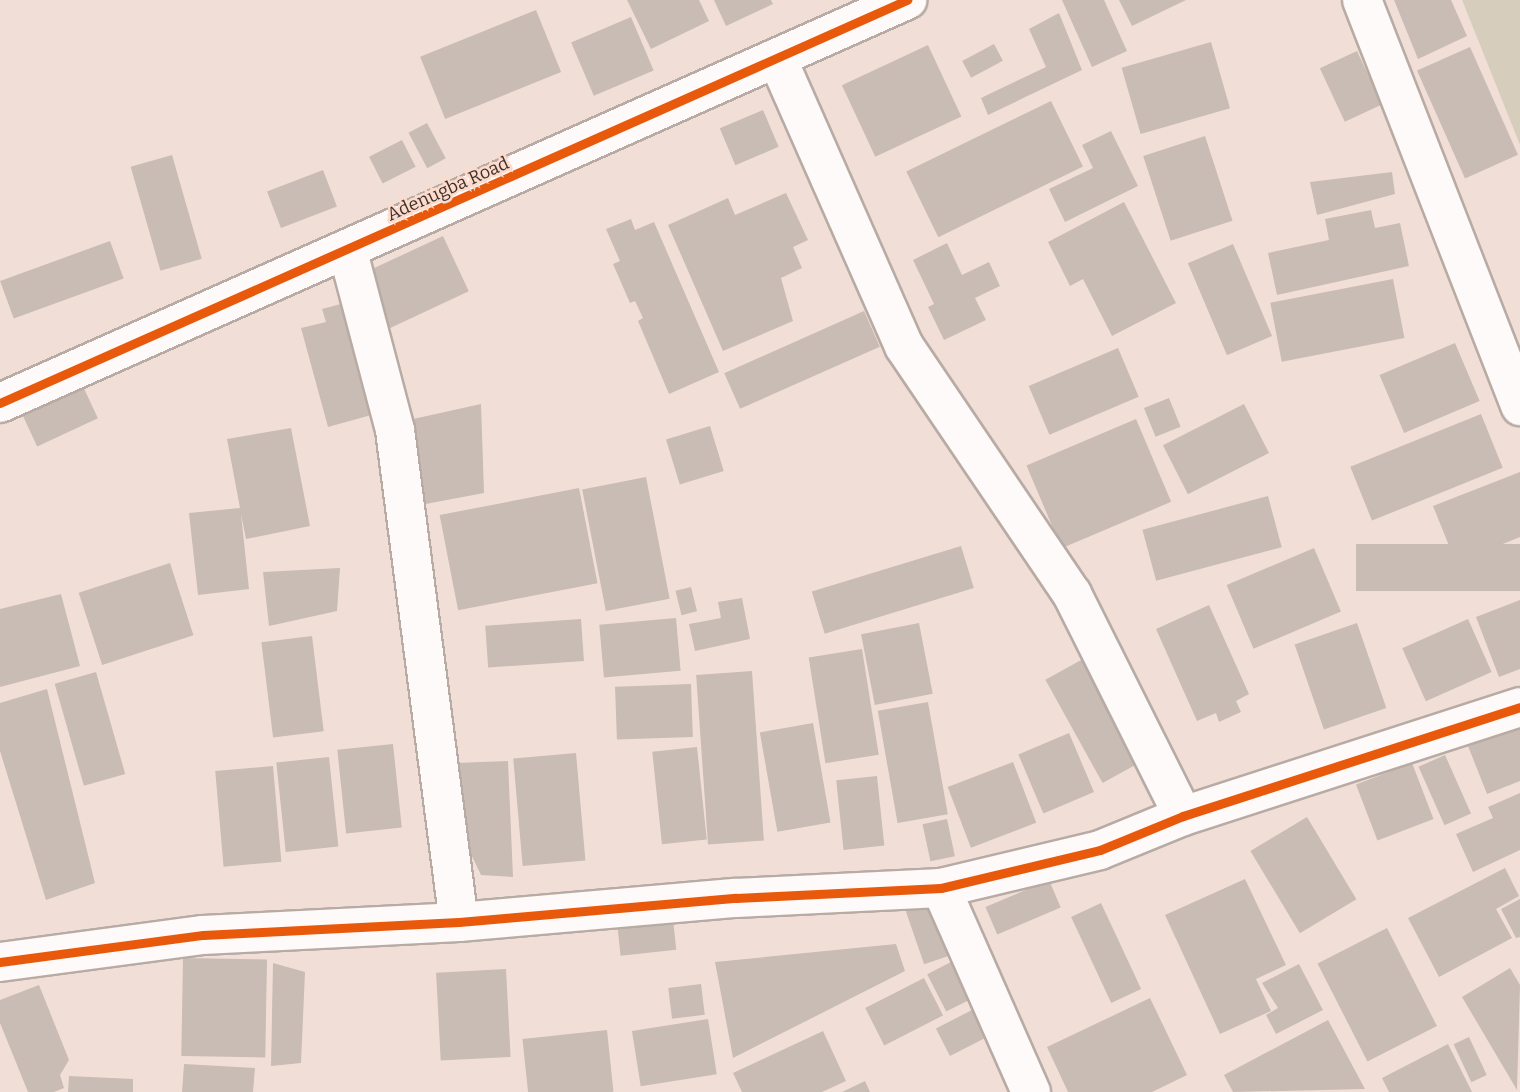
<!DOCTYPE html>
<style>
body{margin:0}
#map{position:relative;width:1520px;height:1092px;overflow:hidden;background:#f1dfd7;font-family:Bitter,serif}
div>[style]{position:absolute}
.green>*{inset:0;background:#d6cdbd}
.building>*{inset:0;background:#c8bcb4;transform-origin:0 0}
.roads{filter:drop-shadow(2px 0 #b8aba4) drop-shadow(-2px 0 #b8aba4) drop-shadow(0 2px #b8aba4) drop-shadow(0 -2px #b8aba4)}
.minor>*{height:38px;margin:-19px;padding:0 19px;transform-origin:19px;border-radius:19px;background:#fdfaf9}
.cycleway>*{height:9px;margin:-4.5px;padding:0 4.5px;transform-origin:4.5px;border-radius:4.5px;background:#e8590c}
span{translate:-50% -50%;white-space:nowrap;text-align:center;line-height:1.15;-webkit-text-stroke:5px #fcdbcc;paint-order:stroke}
.street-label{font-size:18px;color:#3d302a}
</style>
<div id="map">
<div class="green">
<div style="clip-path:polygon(1462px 0,1520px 0,1520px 145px)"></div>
</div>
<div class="building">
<div style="clip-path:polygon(627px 0,699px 0,709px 21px,651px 49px)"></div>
<div style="clip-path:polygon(714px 0,771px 0,773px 4px,726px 26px)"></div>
<div style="clip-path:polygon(1062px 0,1104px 0,1127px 51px,1092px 67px)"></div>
<div style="clip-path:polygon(1119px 0,1186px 0,1132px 26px)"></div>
<div style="clip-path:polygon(1394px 0,1451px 0,1467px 36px,1418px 59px)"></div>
<div style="left:536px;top:10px;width:67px;height:125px;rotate:68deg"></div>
<div style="clip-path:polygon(1059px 13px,1082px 70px,988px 115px,981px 98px,1046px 67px,1029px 29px)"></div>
<div style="left:631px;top:17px;width:58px;height:65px;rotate:67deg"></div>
<div style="left:1211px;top:42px;width:69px;height:93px;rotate:74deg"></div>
<div style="left:994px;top:44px;width:19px;height:36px;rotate:62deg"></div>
<div style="left:928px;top:45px;width:79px;height:95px;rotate:65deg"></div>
<div style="left:1470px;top:47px;width:118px;height:58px;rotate:66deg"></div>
<div style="left:1357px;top:51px;width:59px;height:41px;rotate:65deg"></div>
<div style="left:1051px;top:101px;width:73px;height:161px;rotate:64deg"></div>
<div style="left:763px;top:110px;width:40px;height:47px;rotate:67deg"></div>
<div style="left:427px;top:123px;width:40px;height:21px;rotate:62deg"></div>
<div style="clip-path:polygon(1111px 131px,1138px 186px,1065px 222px,1049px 189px,1093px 168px,1082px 145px)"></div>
<div style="left:1205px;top:136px;width:89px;height:65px;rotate:72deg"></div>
<div style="left:402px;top:140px;width:30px;height:37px;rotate:63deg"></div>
<div style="left:172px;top:155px;width:108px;height:43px;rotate:74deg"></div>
<div style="left:323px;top:170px;width:39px;height:60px;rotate:69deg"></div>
<div style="clip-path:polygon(1392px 172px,1395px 194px,1317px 215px,1310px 182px)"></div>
<div style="clip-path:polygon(786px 193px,808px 240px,793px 247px,802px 268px,781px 278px,793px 321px,723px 351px,668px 225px,728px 198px,735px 215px)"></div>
<div style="clip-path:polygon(1124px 202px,1176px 303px,1112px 336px,1083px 279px,1070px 286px,1048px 242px)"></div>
<div style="clip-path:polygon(1371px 210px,1375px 228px,1400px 223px,1409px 266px,1277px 295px,1268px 253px,1329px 240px,1325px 219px)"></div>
<div style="clip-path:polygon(631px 219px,635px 230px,654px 222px,719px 372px,669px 394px,638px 321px,643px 318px,635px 301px,630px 303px,613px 264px,620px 261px,606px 229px)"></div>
<div style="left:443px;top:236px;width:61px;height:89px;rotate:65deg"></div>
<div style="left:110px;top:241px;width:40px;height:117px;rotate:70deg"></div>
<div style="clip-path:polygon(947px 243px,962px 275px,989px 262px,1000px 286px,975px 298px,986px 320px,944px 340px,928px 307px,934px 304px,913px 260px)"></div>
<div style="left:1233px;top:244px;width:100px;height:49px;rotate:67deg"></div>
<div style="left:1393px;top:279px;width:60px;height:125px;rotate:79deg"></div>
<div style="clip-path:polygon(352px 301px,382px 412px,328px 427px,301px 328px,326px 322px,322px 309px)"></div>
<div style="left:864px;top:311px;width:39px;height:153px;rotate:66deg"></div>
<div style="left:1455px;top:343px;width:63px;height:82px;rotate:67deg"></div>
<div style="left:1118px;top:348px;width:53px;height:97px;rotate:67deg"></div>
<div style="left:81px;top:382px;width:40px;height:67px;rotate:65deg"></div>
<div style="left:1169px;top:398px;width:31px;height:27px;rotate:68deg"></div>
<div style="clip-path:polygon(481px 404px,484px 493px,415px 506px,404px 421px)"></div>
<div style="left:1244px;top:404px;width:55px;height:91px;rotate:63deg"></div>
<div style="left:1481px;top:414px;width:58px;height:141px;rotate:68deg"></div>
<div style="left:1136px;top:419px;width:90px;height:119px;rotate:67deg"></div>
<div style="left:710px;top:426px;width:47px;height:46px;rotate:73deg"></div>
<div style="clip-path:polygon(291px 428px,310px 526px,246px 539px,241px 514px,249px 589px,198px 595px,189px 513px,240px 508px,227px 439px)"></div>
<div style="clip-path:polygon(1520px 472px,1520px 537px,1456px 563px,1433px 506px)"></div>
<div style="left:646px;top:477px;width:124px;height:65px;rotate:79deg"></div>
<div style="left:579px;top:488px;width:97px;height:142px;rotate:79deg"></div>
<div style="left:1268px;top:496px;width:53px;height:130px;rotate:75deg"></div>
<div style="left:1520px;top:544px;width:47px;height:164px;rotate:90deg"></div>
<div style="left:961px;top:546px;width:44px;height:156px;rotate:73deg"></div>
<div style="left:1314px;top:548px;width:69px;height:95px;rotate:67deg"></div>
<div style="left:170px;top:563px;width:76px;height:96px;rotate:72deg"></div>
<div style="clip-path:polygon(340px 568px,337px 611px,269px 626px,263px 572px)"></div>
<div style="left:691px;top:587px;width:25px;height:16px;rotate:76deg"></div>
<div style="clip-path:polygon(61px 594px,80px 666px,0 687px,0 609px)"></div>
<div style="clip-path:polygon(742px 598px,750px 639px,695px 651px,689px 624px,721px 618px,718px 602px)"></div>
<div style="clip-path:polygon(1520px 600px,1520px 669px,1499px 677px,1476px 617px)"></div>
<div style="clip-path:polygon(1209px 605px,1249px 694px,1236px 701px,1241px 712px,1219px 722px,1216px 713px,1197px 721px,1156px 629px)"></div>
<div style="left:676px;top:618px;width:53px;height:77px;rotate:85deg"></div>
<div style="left:581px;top:619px;width:42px;height:96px;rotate:86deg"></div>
<div style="left:1468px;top:619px;width:58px;height:72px;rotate:66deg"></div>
<div style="left:919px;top:623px;width:72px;height:59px;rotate:79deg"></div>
<div style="left:1357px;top:623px;width:90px;height:66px;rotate:71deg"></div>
<div style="left:312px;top:636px;width:96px;height:51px;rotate:83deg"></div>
<div style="left:862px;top:649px;width:107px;height:54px;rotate:81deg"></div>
<div style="left:1083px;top:659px;width:118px;height:43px;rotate:61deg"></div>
<div style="left:752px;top:671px;width:170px;height:56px;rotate:86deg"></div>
<div style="left:96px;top:672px;width:106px;height:43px;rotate:74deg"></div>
<div style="left:691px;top:684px;width:53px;height:76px;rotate:88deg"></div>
<div style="clip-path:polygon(47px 689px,95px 883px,46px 900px,0 751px,0 703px)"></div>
<div style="left:928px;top:702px;width:114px;height:51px;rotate:80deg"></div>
<div style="left:813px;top:723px;width:101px;height:54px;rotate:80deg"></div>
<div style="clip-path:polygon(1520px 725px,1520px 781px,1487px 794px,1468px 746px)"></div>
<div style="left:1069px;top:733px;width:64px;height:55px;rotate:67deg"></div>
<div style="left:393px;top:744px;width:84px;height:56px;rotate:84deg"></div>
<div style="left:697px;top:747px;width:93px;height:45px;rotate:84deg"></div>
<div style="left:576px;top:753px;width:108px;height:63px;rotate:85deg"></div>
<div style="left:1445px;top:755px;width:64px;height:29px;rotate:66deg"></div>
<div style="left:329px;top:757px;width:90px;height:53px;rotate:84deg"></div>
<div style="clip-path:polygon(508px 761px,513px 877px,481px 875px,456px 823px,455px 763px)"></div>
<div style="left:1013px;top:762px;width:65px;height:70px;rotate:69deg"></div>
<div style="left:1412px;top:763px;width:60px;height:60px;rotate:69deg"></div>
<div style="left:273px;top:766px;width:96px;height:58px;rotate:85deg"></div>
<div style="left:877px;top:776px;width:70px;height:41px;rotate:84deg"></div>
<div style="clip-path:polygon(1520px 793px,1520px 850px,1473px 872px,1456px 834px,1493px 818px,1488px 807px)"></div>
<div style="left:1307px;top:817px;width:96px;height:66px;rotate:59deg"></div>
<div style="left:947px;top:819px;width:38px;height:25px;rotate:78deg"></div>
<div style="clip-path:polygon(1505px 868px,1519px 896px,1496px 909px,1512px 938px,1439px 977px,1408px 918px)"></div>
<div style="clip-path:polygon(1245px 879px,1286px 965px,1256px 979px,1271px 1011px,1220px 1034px,1165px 915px)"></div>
<div style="left:1049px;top:880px;width:30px;height:69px;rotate:67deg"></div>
<div style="clip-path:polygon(1520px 899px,1520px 937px,1516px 938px,1501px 909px)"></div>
<div style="left:939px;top:900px;width:56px;height:35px;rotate:71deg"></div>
<div style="left:1101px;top:903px;width:95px;height:33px;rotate:65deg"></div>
<div style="left:673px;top:919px;width:31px;height:56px;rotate:84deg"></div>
<div style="left:1387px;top:928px;width:110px;height:78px;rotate:63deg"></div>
<div style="clip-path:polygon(896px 944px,905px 971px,733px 1058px,715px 962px)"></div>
<div style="left:183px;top:958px;width:84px;height:98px;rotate:1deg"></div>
<div style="left:953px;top:961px;width:42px;height:29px;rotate:63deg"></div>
<div style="clip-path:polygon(273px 963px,305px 972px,301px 1063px,271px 1066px)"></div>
<div style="clip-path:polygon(1299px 964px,1323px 1010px,1276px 1034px,1266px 1015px,1278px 1008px,1262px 983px)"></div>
<div style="clip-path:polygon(1510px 968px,1520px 985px,1517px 1090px,1462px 997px)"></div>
<div style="left:506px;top:969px;width:88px;height:70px;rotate:87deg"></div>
<div style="left:924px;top:978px;width:42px;height:66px;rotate:63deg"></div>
<div style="left:701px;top:984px;width:31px;height:33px;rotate:83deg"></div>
<div style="clip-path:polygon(39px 985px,69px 1060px,60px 1075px,64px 1088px,54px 1092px,28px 1092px,0 1023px,0 1000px)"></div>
<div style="clip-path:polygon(1150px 998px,1187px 1075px,1152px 1092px,1068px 1092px,1047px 1047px)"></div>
<div style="left:976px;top:1008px;width:31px;height:45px;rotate:63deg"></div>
<div style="left:708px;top:1019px;width:56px;height:77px;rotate:81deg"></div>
<div style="clip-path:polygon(1328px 1020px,1365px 1089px,1233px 1092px,1224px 1075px)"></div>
<div style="left:607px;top:1030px;width:62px;height:85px;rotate:84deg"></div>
<div style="clip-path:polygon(823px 1031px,846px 1081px,822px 1092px,742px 1092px,733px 1073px)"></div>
<div style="left:1469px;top:1037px;width:42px;height:17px;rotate:65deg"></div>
<div style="clip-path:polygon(1448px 1044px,1472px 1092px,1389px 1092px,1382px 1078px)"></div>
<div style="clip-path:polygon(184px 1064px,255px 1068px,253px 1092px,182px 1092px)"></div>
<div style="clip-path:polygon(69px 1076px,133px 1079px,133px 1092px,68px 1092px)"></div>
<div style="clip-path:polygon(865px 1081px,870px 1092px,842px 1092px)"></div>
</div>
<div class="roads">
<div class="minor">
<div style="left:1362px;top:0;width:436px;rotate:68.7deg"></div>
<div style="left:777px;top:58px;width:315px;rotate:66.2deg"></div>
<div style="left:904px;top:346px;width:300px;rotate:55.9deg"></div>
<div style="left:1072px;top:594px;width:248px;rotate:63.4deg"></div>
<div style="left:348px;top:252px;width:184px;rotate:75.2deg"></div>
<div style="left:395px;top:430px;width:496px;rotate:82.6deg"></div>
<div style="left:0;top:403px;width:993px;rotate:-23.96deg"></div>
<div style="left:941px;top:888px;width:223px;rotate:66.2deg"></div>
<div style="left:0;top:962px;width:205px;rotate:-7.6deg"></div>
<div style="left:203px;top:935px;width:256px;rotate:-2.9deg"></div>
<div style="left:459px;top:922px;width:278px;rotate:-5deg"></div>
<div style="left:736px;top:898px;width:205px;rotate:-2.8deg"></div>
<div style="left:941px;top:888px;width:163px;rotate:-13.4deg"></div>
<div style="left:1100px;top:850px;width:90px;rotate:-22.3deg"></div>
<div style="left:1183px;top:816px;width:354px;rotate:-17.9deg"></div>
</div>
</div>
<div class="cycleway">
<div style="left:0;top:403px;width:993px;rotate:-23.96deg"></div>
<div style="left:0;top:962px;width:205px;rotate:-7.6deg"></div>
<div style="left:203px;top:935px;width:256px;rotate:-2.9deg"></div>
<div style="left:459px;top:922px;width:278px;rotate:-5deg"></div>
<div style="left:736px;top:898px;width:205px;rotate:-2.8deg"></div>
<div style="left:941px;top:888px;width:163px;rotate:-13.4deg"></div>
<div style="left:1100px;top:850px;width:90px;rotate:-22.3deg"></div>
<div style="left:1183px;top:816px;width:354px;rotate:-17.9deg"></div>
</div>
<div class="street-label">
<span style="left:448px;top:189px;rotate:-24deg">Adenugba Road</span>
</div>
</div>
